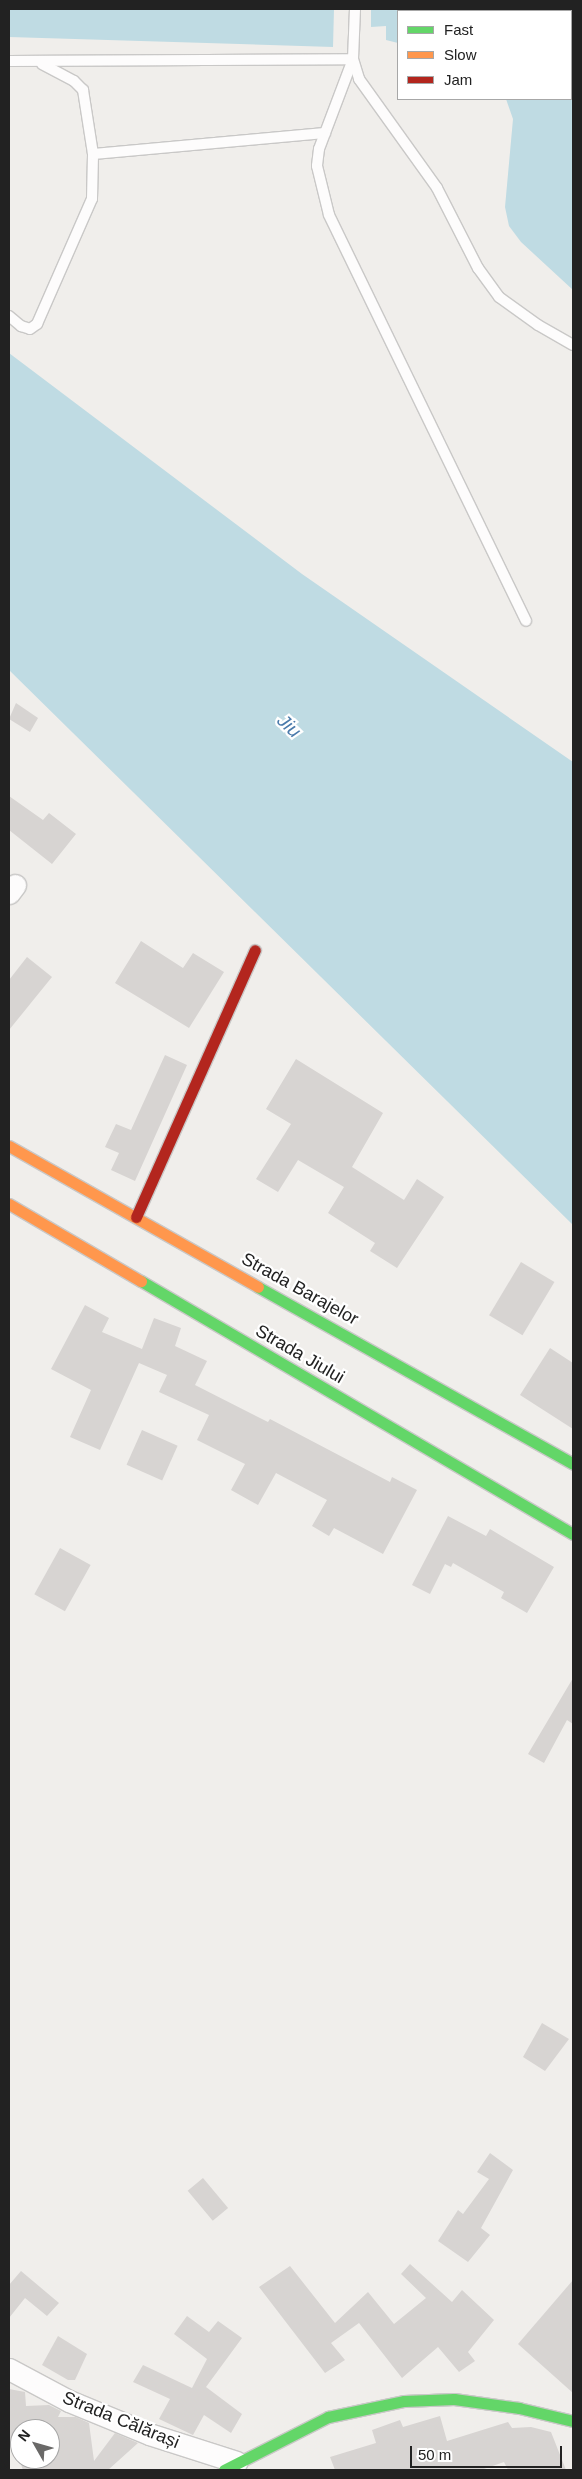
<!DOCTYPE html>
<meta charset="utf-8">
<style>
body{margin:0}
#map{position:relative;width:582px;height:2479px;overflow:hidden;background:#f0eeeb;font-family:Arial,sans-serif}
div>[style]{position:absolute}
.water>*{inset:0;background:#bfdbe3}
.building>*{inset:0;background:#d7d4d2;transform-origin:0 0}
.roads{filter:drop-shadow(1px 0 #c9c8c7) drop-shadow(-1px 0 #c9c8c7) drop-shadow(0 1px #c9c8c7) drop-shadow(0 -1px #c9c8c7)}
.lane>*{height:10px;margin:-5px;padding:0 5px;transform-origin:5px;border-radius:5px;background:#fdfcfc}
.street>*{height:21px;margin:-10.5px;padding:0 10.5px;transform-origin:10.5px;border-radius:10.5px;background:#fdfcfc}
.fast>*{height:11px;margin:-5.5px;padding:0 5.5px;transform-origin:5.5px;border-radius:5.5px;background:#63d668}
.slow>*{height:11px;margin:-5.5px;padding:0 5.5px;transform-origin:5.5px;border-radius:5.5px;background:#ff974d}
.jam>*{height:11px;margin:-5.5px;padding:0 5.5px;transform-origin:5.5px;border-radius:5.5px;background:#b3261e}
span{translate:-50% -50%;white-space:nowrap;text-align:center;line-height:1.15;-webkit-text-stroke:4.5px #fff;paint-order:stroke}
.street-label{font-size:18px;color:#222}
.water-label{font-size:19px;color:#4a7aab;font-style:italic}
.frame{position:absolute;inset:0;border:10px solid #222;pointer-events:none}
.legend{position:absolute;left:397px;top:10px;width:175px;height:90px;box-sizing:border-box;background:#fff;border:1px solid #a7a7a7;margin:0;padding:6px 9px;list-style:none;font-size:15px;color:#222}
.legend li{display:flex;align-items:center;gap:10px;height:25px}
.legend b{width:25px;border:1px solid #a7a7a7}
.north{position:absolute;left:10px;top:2419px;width:50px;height:50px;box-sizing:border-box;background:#fff;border:1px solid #a7a7a7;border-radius:50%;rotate:308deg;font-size:14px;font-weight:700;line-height:20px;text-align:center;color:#222}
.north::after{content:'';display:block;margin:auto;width:18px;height:22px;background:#6a6968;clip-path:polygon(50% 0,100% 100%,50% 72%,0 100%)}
.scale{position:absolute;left:410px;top:2446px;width:152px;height:22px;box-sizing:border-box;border:2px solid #222;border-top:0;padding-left:6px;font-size:15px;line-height:18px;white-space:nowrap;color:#222;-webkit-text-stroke:4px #fff;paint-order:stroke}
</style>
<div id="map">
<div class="water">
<div style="clip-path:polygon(9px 9px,334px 9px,333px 47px,9px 37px)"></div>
<div style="clip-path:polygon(371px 9px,573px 9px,573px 290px,521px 242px,509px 226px,505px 207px,513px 119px,506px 99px,571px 99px,571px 11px,398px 11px,398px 43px,386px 40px,386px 26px,371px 27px)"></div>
<div style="clip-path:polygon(9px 353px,302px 574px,573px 762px,573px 1225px,9px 670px)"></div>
</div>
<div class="building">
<div style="clip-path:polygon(16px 703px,38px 718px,30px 732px,9px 719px)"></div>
<div style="clip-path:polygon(9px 796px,43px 820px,49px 813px,76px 834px,52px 864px,9px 830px)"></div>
<div style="clip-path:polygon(141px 941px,183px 968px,193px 953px,224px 972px,189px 1028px,115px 983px)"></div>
<div style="clip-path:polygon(27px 957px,52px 977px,9px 1030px,9px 980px)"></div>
<div style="clip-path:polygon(165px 1055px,187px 1065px,135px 1181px,111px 1170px,119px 1153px,105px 1147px,116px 1124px,131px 1130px)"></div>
<div style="clip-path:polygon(296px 1059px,383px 1113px,352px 1167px,404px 1200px,417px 1179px,444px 1197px,397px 1268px,370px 1251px,375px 1243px,328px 1213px,344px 1187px,298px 1160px,278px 1192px,256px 1179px,291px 1124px,266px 1109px)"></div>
<div style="left:521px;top:1262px;width:39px;height:62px;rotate:31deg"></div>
<div style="clip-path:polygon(85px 1305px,109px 1318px,102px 1332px,142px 1349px,154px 1318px,181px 1328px,175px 1346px,207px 1361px,195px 1385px,268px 1422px,270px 1419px,390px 1482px,392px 1477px,417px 1490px,383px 1554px,334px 1528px,329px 1536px,312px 1526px,327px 1500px,276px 1473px,258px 1505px,231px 1490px,245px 1464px,197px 1440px,209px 1415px,159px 1392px,167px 1375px,139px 1363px,100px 1450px,70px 1437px,91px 1390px,51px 1369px)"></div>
<div style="clip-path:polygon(550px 1348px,573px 1363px,573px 1429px,520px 1395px)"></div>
<div style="left:142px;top:1430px;width:39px;height:38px;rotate:24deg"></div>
<div style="clip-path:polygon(448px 1516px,486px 1536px,490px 1529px,554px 1567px,527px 1613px,501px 1598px,504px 1592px,453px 1563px,451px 1567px,445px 1564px,430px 1594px,412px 1585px)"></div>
<div style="left:60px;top:1548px;width:35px;height:53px;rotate:29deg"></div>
<div style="clip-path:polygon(573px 1678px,573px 1724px,567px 1720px,544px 1763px,528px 1754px)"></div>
<div style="clip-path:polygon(542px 2023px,569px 2039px,545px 2071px,523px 2057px)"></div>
<div style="clip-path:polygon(490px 2153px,513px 2170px,481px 2228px,490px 2235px,468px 2262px,438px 2241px,458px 2210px,463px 2214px,489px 2179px,477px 2172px)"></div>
<div style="left:203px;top:2178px;width:39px;height:20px;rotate:50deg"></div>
<div style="clip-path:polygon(410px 2264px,452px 2302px,462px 2290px,494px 2320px,468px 2352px,475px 2361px,459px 2372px,438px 2347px,402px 2378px,359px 2323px,331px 2343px,345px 2360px,325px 2373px,259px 2287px,290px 2266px,335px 2323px,368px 2292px,394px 2324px,426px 2298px,401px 2274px)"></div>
<div style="clip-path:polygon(21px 2271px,59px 2303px,47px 2316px,25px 2298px,9px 2318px,9px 2285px)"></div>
<div style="clip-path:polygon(573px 2280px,573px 2393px,518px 2344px)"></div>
<div style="clip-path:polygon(187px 2316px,209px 2332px,218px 2321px,242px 2338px,206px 2387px,242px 2414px,231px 2433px,204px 2415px,193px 2435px,159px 2419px,170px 2399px,133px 2382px,143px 2365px,192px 2388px,207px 2359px,174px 2334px)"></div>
<div style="clip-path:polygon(58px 2336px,87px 2354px,75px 2380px,68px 2380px,42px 2365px)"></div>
<div style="clip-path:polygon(evenodd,9px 2389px,25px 2392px,26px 2406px,49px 2405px,61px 2411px,58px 2417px,76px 2417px,89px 2423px,94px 2461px,115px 2433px,138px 2443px,108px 2470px,23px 2470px,14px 2445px,9px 2446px,9px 2389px,20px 2429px,50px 2429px,50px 2459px,20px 2459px,20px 2429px)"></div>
<div style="clip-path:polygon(440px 2416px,447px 2441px,508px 2422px,512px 2428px,531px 2427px,551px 2432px,566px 2470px,508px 2470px,504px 2462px,481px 2470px,335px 2470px,330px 2457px,376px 2443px,372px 2430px,400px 2420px,403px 2427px)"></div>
</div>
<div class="roads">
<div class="lane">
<div style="left:355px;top:9px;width:50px;rotate:92.3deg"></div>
<div style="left:353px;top:59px;width:21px;rotate:73deg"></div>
<div style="left:359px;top:79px;width:134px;rotate:54.4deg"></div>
<div style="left:437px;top:188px;width:90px;rotate:62.9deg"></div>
<div style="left:478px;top:268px;width:36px;rotate:54deg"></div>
<div style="left:499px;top:297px;width:48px;rotate:35.7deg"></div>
<div style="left:538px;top:325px;width:40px;rotate:29.7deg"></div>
<div style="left:9px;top:61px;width:344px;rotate:-0.3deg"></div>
<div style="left:353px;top:59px;width:96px;rotate:110.7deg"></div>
<div style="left:319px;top:149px;width:17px;rotate:97deg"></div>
<div style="left:317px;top:166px;width:50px;rotate:76.2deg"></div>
<div style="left:329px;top:215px;width:451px;rotate:64.1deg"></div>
<div style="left:42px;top:64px;width:36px;rotate:28deg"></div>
<div style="left:74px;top:81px;width:13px;rotate:45deg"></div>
<div style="left:83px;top:90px;width:65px;rotate:81.1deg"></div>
<div style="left:9px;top:316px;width:16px;rotate:40deg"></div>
<div style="left:21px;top:326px;width:9px;rotate:18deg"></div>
<div style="left:30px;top:329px;width:9px;rotate:-36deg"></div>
<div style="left:37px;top:324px;width:137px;rotate:-66.3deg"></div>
<div style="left:92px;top:199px;width:45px;rotate:-88.7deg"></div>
<div style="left:93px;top:154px;width:233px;rotate:-5.2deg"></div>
</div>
<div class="street">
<div style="left:9px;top:893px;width:10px;rotate:-53deg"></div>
<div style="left:9px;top:2369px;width:68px;rotate:28.1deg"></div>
<div style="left:69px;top:2401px;width:87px;rotate:22.4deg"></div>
<div style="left:149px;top:2434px;width:92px;rotate:17.7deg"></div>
</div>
<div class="fast">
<div style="left:141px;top:1281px;width:501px;rotate:30.36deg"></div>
<div style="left:258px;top:1287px;width:361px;rotate:29.3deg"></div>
<div style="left:224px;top:2470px;width:117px;rotate:-27deg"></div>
<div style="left:328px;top:2417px;width:78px;rotate:-11.9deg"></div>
<div style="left:404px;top:2401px;width:50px;rotate:-2.3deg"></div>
<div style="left:454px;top:2399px;width:66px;rotate:7.9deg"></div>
<div style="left:519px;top:2408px;width:56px;rotate:13.5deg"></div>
</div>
<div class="slow">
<div style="left:9px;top:1146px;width:286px;rotate:29.5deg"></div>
<div style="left:9px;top:1204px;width:153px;rotate:30.3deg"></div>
</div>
<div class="jam">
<div style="left:136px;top:1217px;width:292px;rotate:-66deg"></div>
</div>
</div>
<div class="street-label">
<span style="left:300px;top:1289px;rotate:29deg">Strada Barajelor</span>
<span style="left:300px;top:1354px;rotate:30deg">Strada Jiului</span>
<span style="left:121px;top:2420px;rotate:22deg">Strada Călărași</span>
</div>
<div class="water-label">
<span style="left:289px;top:726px;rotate:44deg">Jiu</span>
</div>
<div class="frame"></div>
<ul class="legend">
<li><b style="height:6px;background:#63d668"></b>Fast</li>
<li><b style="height:6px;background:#ff974d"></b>Slow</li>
<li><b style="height:6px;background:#b3261e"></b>Jam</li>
</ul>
<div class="north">N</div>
<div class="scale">50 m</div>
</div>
